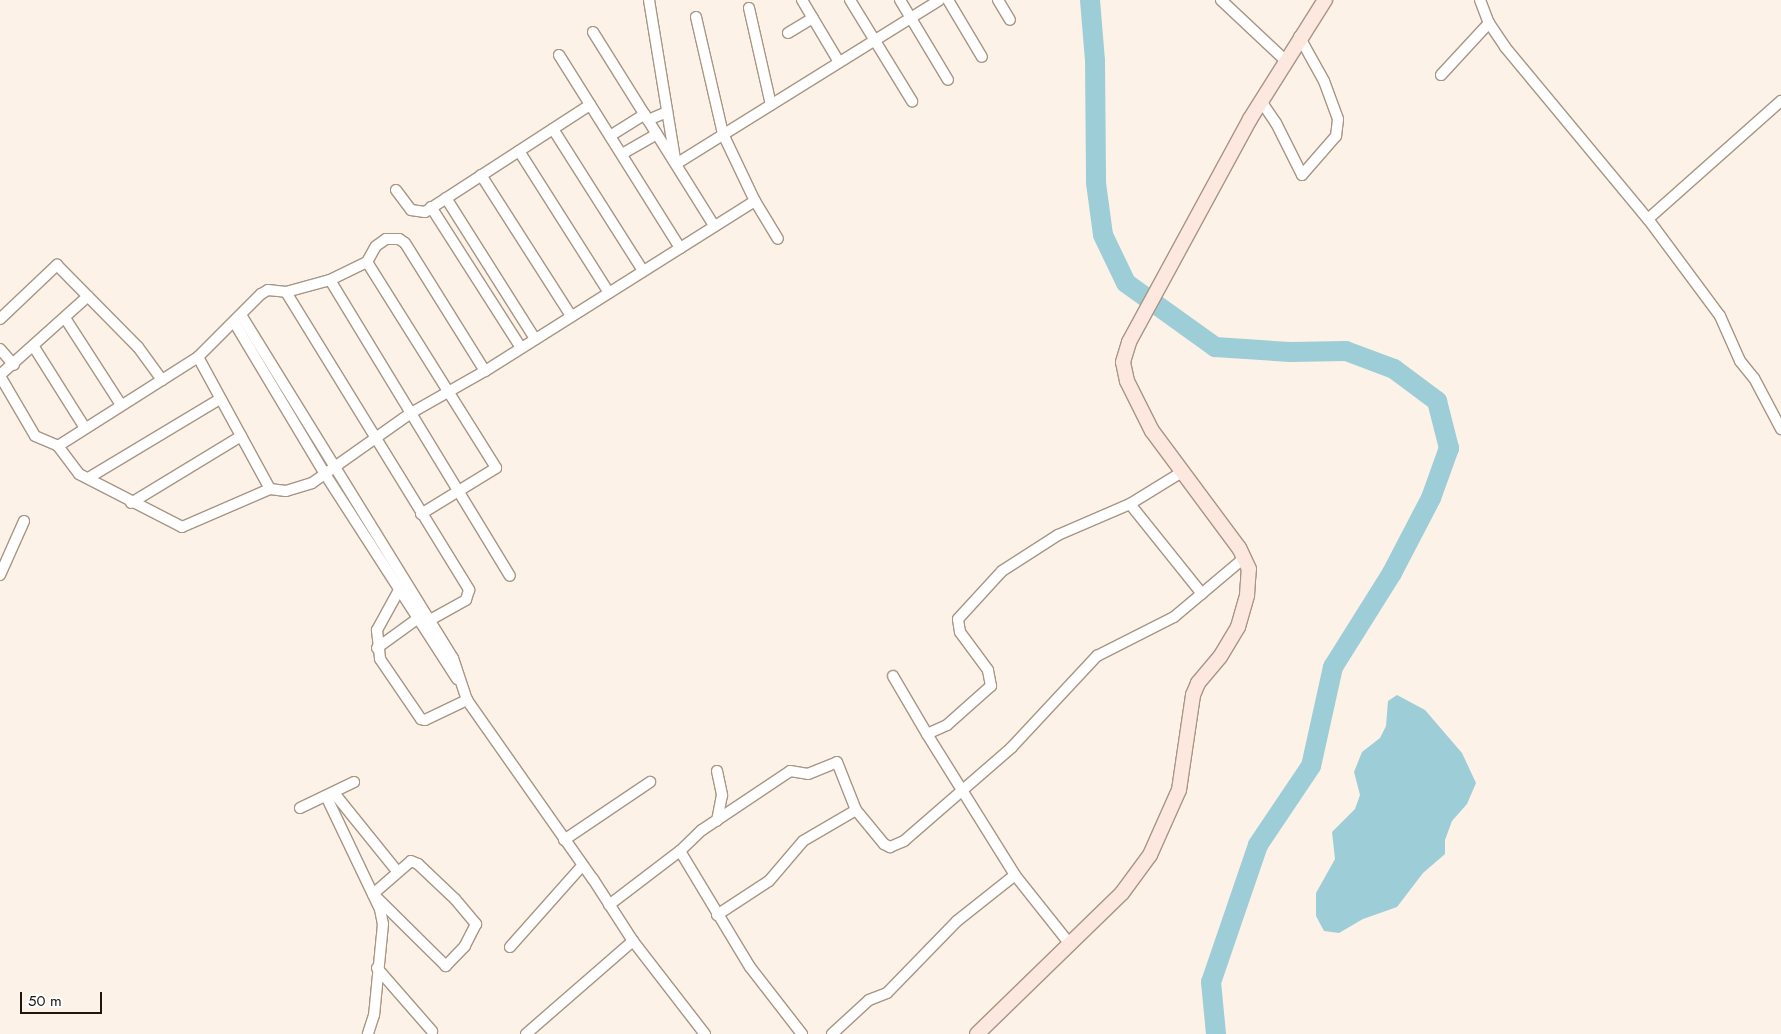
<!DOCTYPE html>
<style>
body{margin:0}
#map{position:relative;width:1781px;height:1034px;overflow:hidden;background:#fdf2e7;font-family:Jost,sans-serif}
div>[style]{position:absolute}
.water>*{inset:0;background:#9dcdd7}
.river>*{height:20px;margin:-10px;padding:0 10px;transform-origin:10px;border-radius:10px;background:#9dcdd7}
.roads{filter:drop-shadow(1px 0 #a79684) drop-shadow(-1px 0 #a79684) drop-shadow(0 1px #a79684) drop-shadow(0 -1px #a79684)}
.street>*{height:10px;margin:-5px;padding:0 5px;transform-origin:5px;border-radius:5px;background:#fff}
.secondary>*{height:14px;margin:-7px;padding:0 7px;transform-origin:7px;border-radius:7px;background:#fce8df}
span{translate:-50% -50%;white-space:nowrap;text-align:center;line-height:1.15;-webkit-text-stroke:4px #fff;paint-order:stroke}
.scale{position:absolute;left:20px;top:992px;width:82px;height:22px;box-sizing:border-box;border:2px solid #1e1711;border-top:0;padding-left:6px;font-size:15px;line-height:18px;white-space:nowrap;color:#1e1711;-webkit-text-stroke:4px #fff;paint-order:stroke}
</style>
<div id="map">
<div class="water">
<div style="clip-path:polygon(1397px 695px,1425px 710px,1462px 753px,1476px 783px,1467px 804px,1452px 821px,1445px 840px,1445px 854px,1423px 873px,1397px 907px,1363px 919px,1339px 933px,1324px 931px,1316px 916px,1316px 893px,1335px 859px,1332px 832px,1355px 809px,1360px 795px,1354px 772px,1362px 752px,1380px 738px,1386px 726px,1388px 701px)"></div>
</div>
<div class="river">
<div style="left:1090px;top:0;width:61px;rotate:85.3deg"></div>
<div style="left:1095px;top:61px;width:122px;rotate:89.5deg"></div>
<div style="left:1096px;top:183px;width:52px;rotate:82.3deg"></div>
<div style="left:1103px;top:235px;width:53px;rotate:64.4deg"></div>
<div style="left:1126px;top:283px;width:110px;rotate:35.7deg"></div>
<div style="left:1215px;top:347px;width:75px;rotate:3.8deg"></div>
<div style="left:1290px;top:352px;width:56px;rotate:-1deg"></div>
<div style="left:1346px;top:351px;width:51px;rotate:20.6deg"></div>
<div style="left:1394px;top:369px;width:54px;rotate:36.7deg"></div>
<div style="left:1437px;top:401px;width:49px;rotate:75.7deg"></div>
<div style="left:1449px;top:448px;width:53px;rotate:109.8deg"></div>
<div style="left:1431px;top:498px;width:85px;rotate:117.5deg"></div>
<div style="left:1392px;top:573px;width:111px;rotate:122.1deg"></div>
<div style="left:1333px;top:667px;width:101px;rotate:102.5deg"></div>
<div style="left:1311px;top:766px;width:95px;rotate:123.9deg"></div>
<div style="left:1258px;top:845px;width:145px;rotate:108.9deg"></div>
<div style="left:1211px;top:982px;width:52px;rotate:84.5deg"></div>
</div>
<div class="roads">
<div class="street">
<div style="left:649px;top:0;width:166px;rotate:80.7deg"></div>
<div style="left:676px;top:164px;width:310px;rotate:-31.9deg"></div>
<div style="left:802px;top:0;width:72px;rotate:59.2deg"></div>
<div style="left:850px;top:0;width:119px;rotate:58.5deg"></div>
<div style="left:900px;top:0;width:93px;rotate:59deg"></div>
<div style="left:948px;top:0;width:66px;rotate:59.2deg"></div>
<div style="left:998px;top:0;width:23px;rotate:59deg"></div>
<div style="left:1221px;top:0;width:88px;rotate:43.2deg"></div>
<div style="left:1480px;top:0;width:25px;rotate:69deg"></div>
<div style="left:1489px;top:23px;width:29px;rotate:56deg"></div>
<div style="left:1505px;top:47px;width:224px;rotate:50.3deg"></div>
<div style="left:1648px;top:219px;width:121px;rotate:53.4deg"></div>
<div style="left:1720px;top:316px;width:49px;rotate:66deg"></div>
<div style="left:1740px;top:361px;width:22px;rotate:51deg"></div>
<div style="left:1754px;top:378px;width:58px;rotate:62.1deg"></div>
<div style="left:749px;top:8px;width:99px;rotate:77.2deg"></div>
<div style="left:696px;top:17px;width:120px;rotate:77deg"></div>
<div style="left:723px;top:134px;width:74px;rotate:64.5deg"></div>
<div style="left:755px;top:201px;width:44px;rotate:58.8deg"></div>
<div style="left:593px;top:32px;width:229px;rotate:58deg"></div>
<div style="left:788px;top:33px;width:29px;rotate:-31deg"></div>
<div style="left:559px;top:55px;width:228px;rotate:57.9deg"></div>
<div style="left:1441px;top:75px;width:71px;rotate:-47.3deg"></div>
<div style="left:1261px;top:101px;width:27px;rotate:56deg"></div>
<div style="left:1276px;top:123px;width:58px;rotate:63.4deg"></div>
<div style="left:1302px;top:175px;width:52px;rotate:-48.9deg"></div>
<div style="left:1336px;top:136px;width:17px;rotate:-83deg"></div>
<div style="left:1338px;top:119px;width:40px;rotate:-110.2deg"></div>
<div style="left:1324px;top:81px;width:51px;rotate:-119.1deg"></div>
<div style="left:648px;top:120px;width:21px;rotate:-23deg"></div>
<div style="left:553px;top:129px;width:168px;rotate:57.6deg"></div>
<div style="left:610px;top:136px;width:41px;rotate:-32.2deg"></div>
<div style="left:519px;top:151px;width:168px;rotate:57.6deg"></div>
<div style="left:622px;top:154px;width:40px;rotate:-29.7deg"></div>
<div style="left:481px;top:175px;width:167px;rotate:57.4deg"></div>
<div style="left:396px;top:190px;width:25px;rotate:53deg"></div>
<div style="left:411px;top:210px;width:14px;rotate:8deg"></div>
<div style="left:425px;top:212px;width:197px;rotate:-33deg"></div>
<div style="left:446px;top:198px;width:167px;rotate:57.7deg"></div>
<div style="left:431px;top:207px;width:167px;rotate:57.4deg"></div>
<div style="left:1648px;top:219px;width:178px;rotate:-41.6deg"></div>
<div style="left:367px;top:262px;width:243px;rotate:57.9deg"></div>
<div style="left:496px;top:468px;width:88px;rotate:148.5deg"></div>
<div style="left:330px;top:280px;width:41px;rotate:-25.9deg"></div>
<div style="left:367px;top:262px;width:18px;rotate:-61deg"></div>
<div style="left:376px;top:246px;width:12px;rotate:-35deg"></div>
<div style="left:386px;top:239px;width:13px"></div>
<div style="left:399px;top:239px;width:7px;rotate:34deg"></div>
<div style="left:405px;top:243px;width:151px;rotate:58deg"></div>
<div style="left:286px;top:292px;width:350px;rotate:58.4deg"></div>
<div style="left:469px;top:590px;width:10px;rotate:107deg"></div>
<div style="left:466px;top:600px;width:41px;rotate:150.9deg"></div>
<div style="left:241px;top:315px;width:403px;rotate:58.3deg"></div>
<div style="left:453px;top:658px;width:44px;rotate:71.6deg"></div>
<div style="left:467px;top:700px;width:219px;rotate:54.9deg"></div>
<div style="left:593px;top:879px;width:74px;rotate:57.2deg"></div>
<div style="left:633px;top:941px;width:118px;rotate:52.3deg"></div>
<div style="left:65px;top:318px;width:103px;rotate:57.2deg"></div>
<div style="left:0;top:319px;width:79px;rotate:-43.5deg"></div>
<div style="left:57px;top:265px;width:115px;rotate:45.4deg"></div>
<div style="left:138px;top:347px;width:41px;rotate:54deg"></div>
<div style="left:234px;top:322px;width:177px;rotate:59.1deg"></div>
<div style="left:325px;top:474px;width:244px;rotate:57.2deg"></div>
<div style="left:34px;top:347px;width:96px;rotate:57.8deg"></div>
<div style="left:0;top:349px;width:21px;rotate:49deg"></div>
<div style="left:198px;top:357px;width:150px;rotate:61.4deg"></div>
<div style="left:0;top:375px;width:118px;rotate:-41.9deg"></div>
<div style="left:0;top:376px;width:69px;rotate:59.7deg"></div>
<div style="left:35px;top:436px;width:25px;rotate:23deg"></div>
<div style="left:58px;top:446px;width:35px;rotate:53deg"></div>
<div style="left:79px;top:474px;width:116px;rotate:27.2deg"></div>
<div style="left:182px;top:527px;width:96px;rotate:-23.4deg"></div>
<div style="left:270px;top:489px;width:16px;rotate:7deg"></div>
<div style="left:286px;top:491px;width:27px;rotate:-17deg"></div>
<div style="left:312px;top:483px;width:121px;rotate:-35.3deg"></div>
<div style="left:411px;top:413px;width:85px;rotate:-29.6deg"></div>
<div style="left:485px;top:371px;width:319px;rotate:-32.2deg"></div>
<div style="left:58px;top:446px;width:166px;rotate:-32.4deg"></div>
<div style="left:198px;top:357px;width:89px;rotate:-45deg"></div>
<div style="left:261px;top:294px;width:8px;rotate:-30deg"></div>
<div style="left:268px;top:290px;width:18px;rotate:6deg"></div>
<div style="left:286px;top:292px;width:46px;rotate:-15.3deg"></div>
<div style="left:330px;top:280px;width:346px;rotate:58.7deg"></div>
<div style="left:90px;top:477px;width:152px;rotate:-31deg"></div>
<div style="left:131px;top:503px;width:129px;rotate:-31.3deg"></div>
<div style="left:1130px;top:504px;width:115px;rotate:51.3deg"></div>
<div style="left:0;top:575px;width:59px;rotate:-66deg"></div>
<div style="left:399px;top:590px;width:46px;rotate:118.8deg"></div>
<div style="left:377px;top:630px;width:29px;rotate:84deg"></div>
<div style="left:380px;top:659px;width:73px;rotate:55.7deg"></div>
<div style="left:421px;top:719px;width:4px;rotate:14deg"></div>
<div style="left:425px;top:720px;width:47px;rotate:-25.5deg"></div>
<div style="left:377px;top:648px;width:49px;rotate:-35.9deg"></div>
<div style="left:893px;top:676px;width:67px;rotate:59.6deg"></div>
<div style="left:717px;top:771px;width:25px;rotate:78deg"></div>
<div style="left:722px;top:795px;width:26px;rotate:101deg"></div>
<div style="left:334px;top:793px;width:100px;rotate:51.1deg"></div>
<div style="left:326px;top:796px;width:125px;rotate:64.5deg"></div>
<div style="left:380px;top:909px;width:15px;rotate:79deg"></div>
<div style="left:383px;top:924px;width:91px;rotate:95.6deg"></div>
<div style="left:374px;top:1015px;width:20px;rotate:108deg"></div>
<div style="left:300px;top:808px;width:60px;rotate:-25.7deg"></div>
<div style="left:564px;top:840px;width:104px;rotate:-34deg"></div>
<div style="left:680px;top:851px;width:135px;rotate:58.9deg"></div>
<div style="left:750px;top:967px;width:85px;rotate:52.2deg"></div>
<div style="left:411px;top:861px;width:8px;rotate:23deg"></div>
<div style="left:418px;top:864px;width:51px;rotate:43.4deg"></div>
<div style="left:455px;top:899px;width:33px;rotate:50deg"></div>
<div style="left:476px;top:924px;width:25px;rotate:117deg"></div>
<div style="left:465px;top:946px;width:28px;rotate:134deg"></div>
<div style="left:446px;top:966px;width:103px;rotate:-135.4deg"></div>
<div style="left:373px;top:894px;width:50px;rotate:-41deg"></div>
<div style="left:609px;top:905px;width:89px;rotate:-37.3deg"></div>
<div style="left:680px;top:851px;width:30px;rotate:-44deg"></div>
<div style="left:702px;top:830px;width:106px;rotate:-33.8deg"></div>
<div style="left:790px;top:771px;width:18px;rotate:9deg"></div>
<div style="left:808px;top:774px;width:31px;rotate:-22deg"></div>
<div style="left:837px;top:762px;width:52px;rotate:68.4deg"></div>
<div style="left:856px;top:810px;width:44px;rotate:50.5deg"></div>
<div style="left:884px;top:844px;width:7px;rotate:27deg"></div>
<div style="left:890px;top:847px;width:15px;rotate:-23deg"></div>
<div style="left:904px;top:841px;width:143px;rotate:-41deg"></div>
<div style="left:1012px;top:747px;width:125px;rotate:-47deg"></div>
<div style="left:1097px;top:656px;width:86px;rotate:-26.9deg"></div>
<div style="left:1174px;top:617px;width:92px;rotate:-40.1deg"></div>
<div style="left:717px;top:915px;width:62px;rotate:-33.2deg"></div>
<div style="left:769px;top:881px;width:52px;rotate:-49.6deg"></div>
<div style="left:803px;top:841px;width:61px;rotate:-30.3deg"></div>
<div style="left:1069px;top:943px;width:87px;rotate:-128.5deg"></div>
<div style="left:1015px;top:875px;width:166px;rotate:-122deg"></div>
<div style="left:927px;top:734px;width:22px;rotate:-24deg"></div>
<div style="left:947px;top:725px;width:59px;rotate:-41.6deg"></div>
<div style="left:991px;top:686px;width:16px;rotate:-101deg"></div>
<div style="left:988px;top:670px;width:47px;rotate:-126.4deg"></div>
<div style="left:960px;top:632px;width:13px;rotate:-99deg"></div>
<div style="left:958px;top:619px;width:65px;rotate:-47.5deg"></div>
<div style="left:1002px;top:571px;width:67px;rotate:-32.7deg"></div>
<div style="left:1058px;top:535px;width:78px;rotate:-23.3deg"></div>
<div style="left:1130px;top:504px;width:61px;rotate:-31.6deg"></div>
<div style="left:510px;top:947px;width:108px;rotate:-48.4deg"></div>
<div style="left:377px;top:968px;width:84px;rotate:48.9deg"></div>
<div style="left:526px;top:1034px;width:142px;rotate:-41deg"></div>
<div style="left:832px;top:1034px;width:50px;rotate:-42.6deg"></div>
<div style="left:869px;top:1000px;width:19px;rotate:-21deg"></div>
<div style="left:887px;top:993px;width:100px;rotate:-45.8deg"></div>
<div style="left:957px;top:921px;width:74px;rotate:-38.4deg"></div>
</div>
<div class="secondary">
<div style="left:977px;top:1034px;width:202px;rotate:-44.2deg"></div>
<div style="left:1122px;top:893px;width:47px;rotate:-53.6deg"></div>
<div style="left:1150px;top:855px;width:71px;rotate:-66deg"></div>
<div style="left:1179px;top:790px;width:96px;rotate:-81.6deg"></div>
<div style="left:1193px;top:695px;width:13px;rotate:-67deg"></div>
<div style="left:1198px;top:683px;width:34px;rotate:-50deg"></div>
<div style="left:1220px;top:657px;width:35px;rotate:-59deg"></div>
<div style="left:1238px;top:627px;width:33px;rotate:-74deg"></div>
<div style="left:1247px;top:595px;width:26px;rotate:-86deg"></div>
<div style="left:1249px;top:569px;width:23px;rotate:-115deg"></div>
<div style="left:1239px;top:548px;width:146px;rotate:-126.6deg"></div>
<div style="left:1152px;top:431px;width:56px;rotate:-116.6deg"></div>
<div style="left:1127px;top:381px;width:19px;rotate:-102deg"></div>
<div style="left:1123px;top:362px;width:21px;rotate:-73deg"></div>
<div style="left:1129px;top:342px;width:254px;rotate:-61.5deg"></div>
<div style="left:1250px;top:119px;width:141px;rotate:-57.8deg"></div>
</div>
</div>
<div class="scale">50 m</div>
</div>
